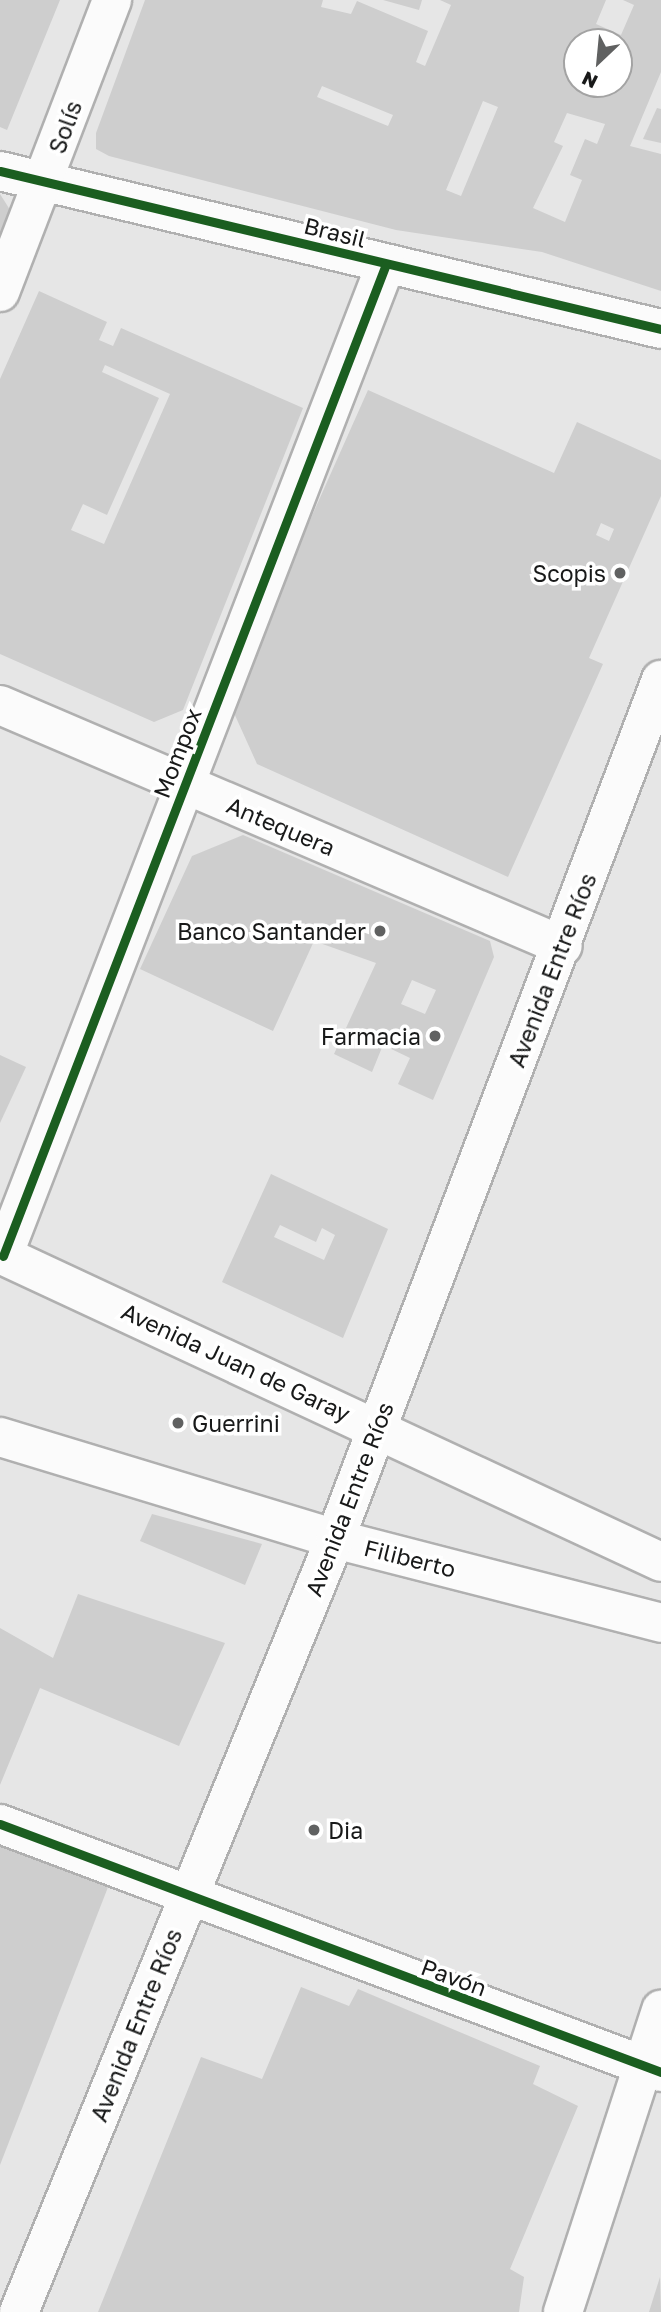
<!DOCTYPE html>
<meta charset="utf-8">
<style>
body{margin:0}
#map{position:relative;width:661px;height:2312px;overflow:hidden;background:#e6e6e6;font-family:"Golos Text",sans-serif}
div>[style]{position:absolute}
.building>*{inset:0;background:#cecece}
.roads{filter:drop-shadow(2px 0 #b0b0b0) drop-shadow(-2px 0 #b0b0b0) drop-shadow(0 2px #b0b0b0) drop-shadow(0 -2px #b0b0b0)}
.minor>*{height:38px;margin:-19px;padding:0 19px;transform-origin:19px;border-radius:19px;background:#fbfbfb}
.major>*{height:38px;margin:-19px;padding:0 19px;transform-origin:19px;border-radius:19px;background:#fbfbfb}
.cycleway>*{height:9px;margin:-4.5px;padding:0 4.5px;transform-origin:4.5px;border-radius:4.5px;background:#1b5e20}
.dots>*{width:19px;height:19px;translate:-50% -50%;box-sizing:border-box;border:4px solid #fff;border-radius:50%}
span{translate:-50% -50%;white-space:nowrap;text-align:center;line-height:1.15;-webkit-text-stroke:7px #fff;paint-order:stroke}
.street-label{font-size:23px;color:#181919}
.poi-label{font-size:23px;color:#181919}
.right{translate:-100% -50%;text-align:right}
.left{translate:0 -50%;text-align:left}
.north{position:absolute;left:563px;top:28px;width:70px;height:70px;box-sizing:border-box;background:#fff;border:2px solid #a3a3a3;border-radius:50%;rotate:206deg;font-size:19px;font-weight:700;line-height:28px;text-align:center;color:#181919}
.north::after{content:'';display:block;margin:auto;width:24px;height:32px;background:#606161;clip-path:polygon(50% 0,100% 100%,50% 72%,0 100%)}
</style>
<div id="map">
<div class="building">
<div style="clip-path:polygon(0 0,60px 0,7px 130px,0 127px)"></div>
<div style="clip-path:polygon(evenodd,145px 0,323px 0,321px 7px,351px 14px,357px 1px,428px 31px,416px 62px,425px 66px,451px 5px,440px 0,606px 0,596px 24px,621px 35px,634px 5px,623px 0,661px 0,661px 72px,630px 146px,661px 154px,661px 291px,542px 252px,396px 230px,109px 156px,96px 149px,96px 133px,145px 0,577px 42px,619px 42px,619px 84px,598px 89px,577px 84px,577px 42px,145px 0,322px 86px,393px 115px,388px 126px,317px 97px,322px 86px,145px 0,483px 101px,498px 107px,461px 196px,446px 190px,483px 101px,145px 0,567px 113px,605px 124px,597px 144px,585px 139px,570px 175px,582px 180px,565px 222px,533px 208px,563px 146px,554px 142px,567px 113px)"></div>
<div style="clip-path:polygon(383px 0,422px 0,419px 10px)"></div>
<div style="clip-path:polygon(657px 108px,661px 109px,661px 143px,643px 139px)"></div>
<div style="clip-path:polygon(0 194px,12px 213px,0 240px)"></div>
<div style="clip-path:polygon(evenodd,39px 291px,107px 322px,99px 340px,113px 346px,121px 328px,303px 408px,183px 710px,154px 722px,0 654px,0 379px,39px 291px,105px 365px,170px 394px,104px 544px,71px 530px,83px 504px,107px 515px,159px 398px,102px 372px,105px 365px)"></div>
<div style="clip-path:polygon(evenodd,368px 390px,554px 473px,577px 422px,661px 460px,661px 496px,589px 658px,603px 664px,508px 877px,257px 764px,229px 702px,368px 390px,601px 523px,614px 529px,609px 541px,596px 535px,601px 523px)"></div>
<div style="clip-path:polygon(evenodd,243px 835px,490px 941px,494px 957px,433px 1100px,398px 1084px,410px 1058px,383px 1045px,372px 1072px,334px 1054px,376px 963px,314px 941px,273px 1031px,140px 969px,192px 856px,243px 835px,412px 980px,436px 990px,425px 1014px,401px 1004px,412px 980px)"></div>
<div style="clip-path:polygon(0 1055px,26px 1067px,0 1123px)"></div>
<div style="clip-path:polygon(evenodd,271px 1174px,388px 1229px,343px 1338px,222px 1282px,271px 1174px,280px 1225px,316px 1242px,322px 1228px,335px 1235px,324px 1260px,274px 1237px,280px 1225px)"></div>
<div style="clip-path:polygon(152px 1514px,262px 1544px,245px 1585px,140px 1541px)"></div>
<div style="clip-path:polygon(78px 1594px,225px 1643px,179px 1746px,40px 1688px,0 1785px,0 1628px,53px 1658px)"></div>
<div style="clip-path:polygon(0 1839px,110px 1882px,0 2165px)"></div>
<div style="clip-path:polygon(301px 1987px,349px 2006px,358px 1989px,540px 2066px,533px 2084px,578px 2106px,510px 2269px,524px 2277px,519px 2312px,98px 2312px,201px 2057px,262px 2079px)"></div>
<div style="clip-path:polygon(660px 2277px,661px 2312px,649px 2312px)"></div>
</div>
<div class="roads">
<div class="minor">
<div style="left:0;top:171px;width:680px;rotate:13.44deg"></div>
<div style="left:0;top:292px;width:313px;rotate:-69deg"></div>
<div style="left:0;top:705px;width:612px;rotate:23.17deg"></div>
<div style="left:3px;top:1256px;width:1063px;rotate:-68.89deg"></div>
<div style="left:0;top:1437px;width:350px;rotate:16.9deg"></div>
<div style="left:335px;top:1539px;width:337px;rotate:14.4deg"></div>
<div style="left:0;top:1824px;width:706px;rotate:20.57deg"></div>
<div style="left:563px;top:2312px;width:318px;rotate:-72deg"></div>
</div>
<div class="major">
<div style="left:0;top:1254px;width:729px;rotate:24.98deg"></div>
<div style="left:19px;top:2312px;width:835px;rotate:-67.77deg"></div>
<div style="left:335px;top:1539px;width:919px;rotate:-69.22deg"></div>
</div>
</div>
<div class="cycleway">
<div style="left:0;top:171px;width:680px;rotate:13.44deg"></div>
<div style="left:3px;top:1256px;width:1063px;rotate:-68.89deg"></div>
<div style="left:0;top:1824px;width:706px;rotate:20.57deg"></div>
</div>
<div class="dots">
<div style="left:620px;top:573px;background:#606161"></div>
<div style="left:380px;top:931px;background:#606161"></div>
<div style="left:435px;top:1036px;background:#606161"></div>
<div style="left:178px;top:1423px;background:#606161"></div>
<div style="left:314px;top:1830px;background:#606161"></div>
</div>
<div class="street-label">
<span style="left:65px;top:127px;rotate:-70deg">Solís</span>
<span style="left:335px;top:232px;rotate:14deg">Brasil</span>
<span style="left:177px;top:753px;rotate:-69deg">Mompox</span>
<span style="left:281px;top:826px;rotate:23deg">Antequera</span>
<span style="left:552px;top:970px;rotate:-69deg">Avenida Entre Ríos</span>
<span style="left:236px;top:1362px;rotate:25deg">Avenida Juan de Garay</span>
<span style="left:349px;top:1499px;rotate:-69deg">Avenida Entre Ríos</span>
<span style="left:410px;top:1558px;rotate:14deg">Filiberto</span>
<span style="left:454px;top:1977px;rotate:20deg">Pavón</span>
<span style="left:136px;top:2025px;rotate:-68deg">Avenida Entre Ríos</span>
</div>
<div class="poi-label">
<span class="right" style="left:606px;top:573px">Scopis</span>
<span class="right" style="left:366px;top:931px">Banco Santander</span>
<span class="right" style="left:421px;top:1036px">Farmacia</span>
<span class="left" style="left:192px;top:1423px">Guerrini</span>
<span class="left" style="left:328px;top:1830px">Dia</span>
</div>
<div class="north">N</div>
</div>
